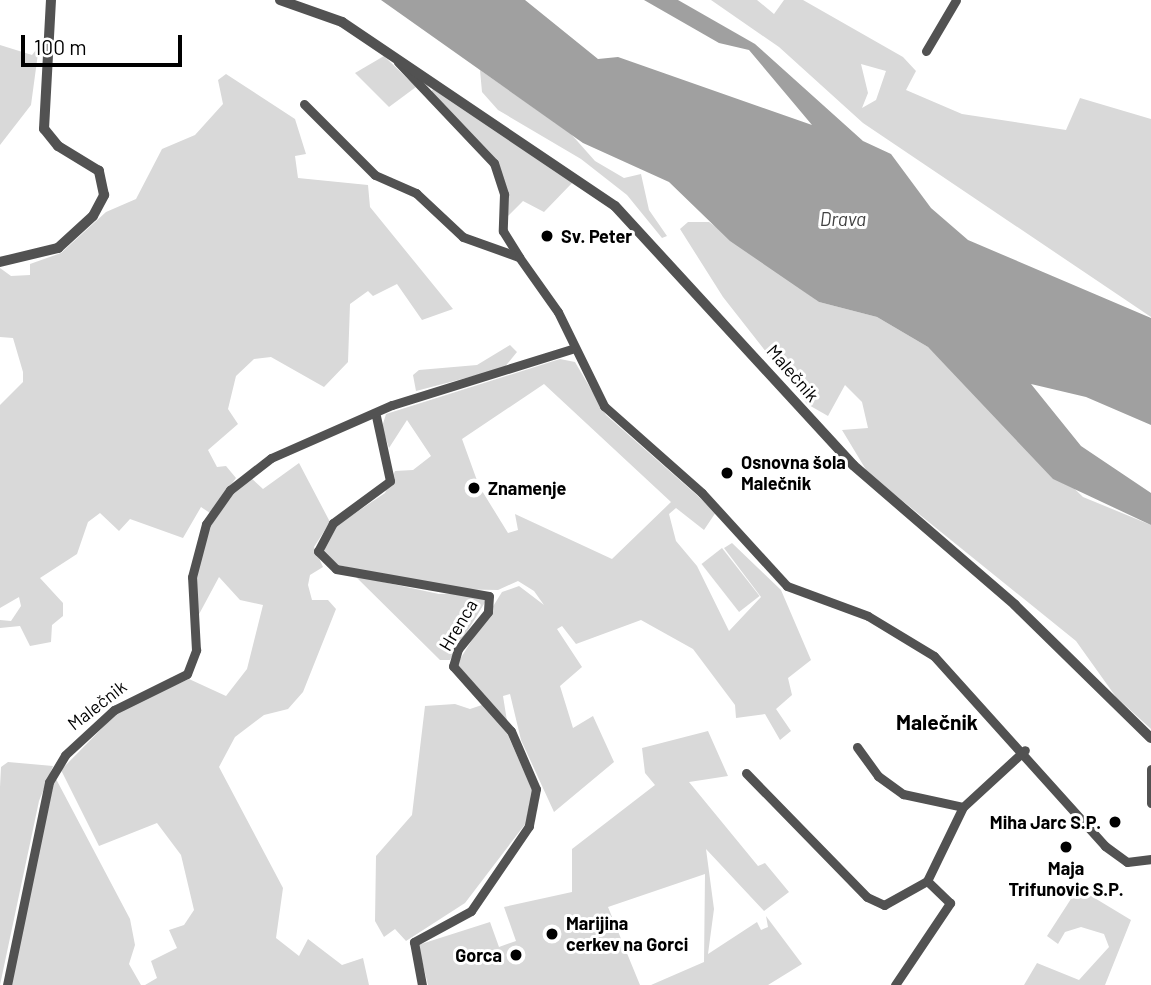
<!DOCTYPE html>
<meta charset="utf-8">
<style>
body{margin:0}
#map{position:relative;width:1151px;height:985px;overflow:hidden;background:#fff;font-family:Barlow,sans-serif}
div>[style]{position:absolute}
.green>*{inset:0;background:#d9d9d9;transform-origin:0 0}
.water>*{inset:0;background:#a0a0a0}
.minor>*{height:9px;margin:-4.5px;padding:0 4.5px;transform-origin:4.5px;border-radius:4.5px;background:#525252}
.tertiary>*{height:10px;margin:-5px;padding:0 5px;transform-origin:5px;border-radius:5px;background:#525252}
.dots>*{width:19px;height:19px;translate:-50% -50%;box-sizing:border-box;border:4px solid #fff;border-radius:50%}
span{translate:-50% -50%;white-space:nowrap;text-align:center;line-height:1.15;-webkit-text-stroke:6px #fff;paint-order:stroke}
.poi-label{font-size:18px;color:#000;font-weight:700}
.left{translate:0 -50%;text-align:left}
.right{translate:-100% -50%;text-align:right}
.street-label{font-size:18px;color:#000}
.water-label{font-size:19px;color:#414141;font-style:italic}
.quarter-label{font-size:21px;color:#000;font-weight:700}
.scale{position:absolute;left:21px;top:35px;width:161px;height:32px;box-sizing:border-box;border:4px solid #000;border-top:0;padding-left:9px;font-size:21px;line-height:24px;white-space:nowrap;color:#000;-webkit-text-stroke:5px #fff;paint-order:stroke}
</style>
<div id="map">
<div class="green">
<div style="clip-path:polygon(evenodd,711px 0,757px 0,774px 14px,784px 0,803px 0,903px 57px,916px 71px,906px 90px,962px 114px,1066px 130px,1080px 98px,1151px 119px,1151px 317px,863px 123px,779px 47px,711px 0,861px 64px,886px 71px,876px 100px,862px 108px,868px 93px,861px 64px)"></div>
<div style="clip-path:polygon(0 45px,32px 55px,39px 46px,31px 105px,0 145px)"></div>
<div style="clip-path:polygon(384px 56px,416px 87px,389px 107px,355px 73px)"></div>
<div style="clip-path:polygon(480px 70px,571px 134px,595px 161px,624px 178px,641px 174px,649px 210px,667px 236px,662px 238px,627px 195px,581px 159px,498px 110px,482px 92px)"></div>
<div style="clip-path:polygon(226px 74px,295px 119px,306px 154px,295px 156px,298px 178px,368px 185px,370px 207px,453px 309px,422px 320px,397px 284px,373px 296px,368px 291px,350px 304px,348px 362px,324px 387px,271px 357px,254px 359px,236px 376px,228px 409px,238px 424px,208px 450px,217px 467px,226px 466px,236px 478px,210px 513px,201px 507px,183px 538px,130px 519px,119px 531px,100px 513px,88px 522px,77px 554px,40px 578px,63px 603px,63px 616px,52px 625px,51px 642px,30px 646px,20px 626px,0 628px,0 620px,11px 621px,21px 606px,19px 597px,0 608px,0 405px,23px 382px,23px 372px,13px 338px,0 337px,0 268px,11px 276px,30px 275px,30px 264px,61px 253px,106px 212px,136px 199px,162px 149px,195px 135px,223px 104px,218px 80px)"></div>
<div style="clip-path:polygon(435px 86px,573px 182px,544px 212px,523px 201px,508px 216px,497px 163px,431px 92px)"></div>
<div style="clip-path:polygon(688px 222px,709px 222px,819px 302px,877px 317px,928px 347px,1083px 497px,1151px 525px,1151px 729px,1116px 697px,1076px 641px,868px 473px,842px 430px,868px 428px,862px 402px,845px 385px,828px 416px,807px 404px,723px 297px,680px 229px)"></div>
<div style="clip-path:polygon(510px 345px,517px 352px,504px 368px,416px 391px,413px 375px,419px 370px,477px 365px)"></div>
<div style="clip-path:polygon(evenodd,560px 359px,575px 362px,606px 415px,716px 512px,704px 530px,676px 508px,669px 514px,676px 541px,697px 566px,729px 631px,761px 597px,724px 548px,732px 543px,781px 590px,811px 660px,788px 678px,792px 695px,776px 709px,791px 731px,780px 740px,765px 714px,736px 718px,735px 705px,693px 649px,641px 620px,576px 644px,562px 626px,557px 629px,582px 667px,560px 686px,573px 728px,593px 716px,614px 762px,554px 812px,521px 740px,510px 694px,503px 696px,507px 721px,457px 664px,502px 592px,519px 586px,544px 605px,534px 591px,518px 581px,498px 590px,445px 589px,338px 565px,322px 548px,333px 528px,385px 493px,395px 471px,413px 470px,431px 456px,407px 420px,389px 448px,382px 427px,386px 414px,560px 359px,544px 384px,671px 502px,612px 559px,515px 514px,518px 530px,508px 533px,479px 486px,462px 439px,544px 384px)"></div>
<div style="clip-path:polygon(299px 463px,330px 522px,314px 547px,323px 567px,310px 575px,308px 585px,312px 600px,328px 600px,336px 609px,303px 692px,288px 709px,264px 715px,235px 737px,219px 767px,283px 888px,276px 938px,299px 956px,308px 939px,342px 965px,363px 958px,369px 985px,145px 985px,157px 978px,151px 961px,177px 948px,169px 930px,184px 925px,194px 910px,181px 855px,157px 823px,99px 846px,61px 770px,121px 709px,189px 679px,226px 696px,247px 669px,263px 605px,240px 600px,219px 577px,197px 618px,194px 580px,209px 528px,237px 489px,250px 477px,263px 489px)"></div>
<div style="left:722px;top:548px;width:61px;height:26px;rotate:52deg"></div>
<div style="clip-path:polygon(355px 576px,439px 594px,478px 593px,487px 599px,450px 660px,440px 660px)"></div>
<div style="clip-path:polygon(455px 704px,470px 709px,485px 704px,506px 731px,534px 794px,526px 823px,465px 903px,406px 941px,395px 929px,384px 937px,375px 921px,376px 856px,412px 815px,425px 706px)"></div>
<div style="clip-path:polygon(708px 731px,728px 776px,689px 782px,758px 866px,765px 863px,789px 892px,764px 911px,706px 849px,714px 909px,708px 954px,757px 922px,761px 930px,768px 927px,766px 916px,802px 964px,768px 985px,651px 985px,704px 962px,705px 874px,608px 907px,640px 985px,428px 985px,418px 945px,490px 922px,499px 947px,516px 941px,504px 907px,572px 892px,572px 849px,655px 785px,645px 773px,642px 748px)"></div>
<div style="clip-path:polygon(8px 762px,53px 766px,39px 801px,0 985px,0 787px,1px 767px)"></div>
<div style="clip-path:polygon(55px 777px,130px 919px,135px 945px,129px 964px,141px 985px,10px 985px)"></div>
<div style="clip-path:polygon(1078px 888px,1131px 920px,1105px 985px,1024px 985px,1037px 963px,1079px 980px,1109px 947px,1104px 934px,1081px 927px,1065px 932px,1058px 944px,1047px 936px)"></div>
</div>
<div class="water">
<div style="clip-path:polygon(381px 0,525px 0,598px 59px,618px 57px,812px 125px,749px 50px,719px 43px,644px 0,678px 0,755px 44px,863px 141px,891px 154px,931px 208px,968px 240px,1151px 318px,1151px 425px,1086px 397px,1031px 384px,1081px 446px,1151px 493px,1151px 525px,1053px 479px,928px 347px,877px 317px,819px 302px,730px 241px,669px 182px,583px 143px)"></div>
</div>
<div class="minor">
<div style="left:926px;top:51px;width:59px;rotate:-59.5deg"></div>
<div style="left:398px;top:62px;width:139px;rotate:46.5deg"></div>
<div style="left:494px;top:163px;width:33px;rotate:72deg"></div>
<div style="left:504px;top:194px;width:37px;rotate:92deg"></div>
<div style="left:503px;top:231px;width:31px;rotate:58deg"></div>
<div style="left:304px;top:104px;width:100px;rotate:45deg"></div>
<div style="left:375px;top:175px;width:45px;rotate:23.7deg"></div>
<div style="left:416px;top:193px;width:64px;rotate:43.1deg"></div>
<div style="left:463px;top:237px;width:59px;rotate:19.7deg"></div>
<div style="left:519px;top:257px;width:67px;rotate:54.7deg"></div>
<div style="left:558px;top:312px;width:105px;rotate:63.9deg"></div>
<div style="left:604px;top:406px;width:131px;rotate:41.6deg"></div>
<div style="left:702px;top:493px;width:126px;rotate:47.6deg"></div>
<div style="left:787px;top:586px;width:86px;rotate:20.3deg"></div>
<div style="left:868px;top:616px;width:77px;rotate:31.2deg"></div>
<div style="left:934px;top:656px;width:256px;rotate:48deg"></div>
<div style="left:1105px;top:846px;width:27px;rotate:36deg"></div>
<div style="left:1127px;top:862px;width:24px;rotate:-7deg"></div>
<div style="left:376px;top:416px;width:66px;rotate:77.8deg"></div>
<div style="left:390px;top:481px;width:71px;rotate:143.6deg"></div>
<div style="left:333px;top:523px;width:32px;rotate:118deg"></div>
<div style="left:318px;top:551px;width:25px;rotate:45deg"></div>
<div style="left:336px;top:569px;width:155px;rotate:10deg"></div>
<div style="left:489px;top:596px;width:16px;rotate:94deg"></div>
<div style="left:488px;top:612px;width:48px;rotate:129deg"></div>
<div style="left:458px;top:649px;width:18px;rotate:106deg"></div>
<div style="left:453px;top:666px;width:87px;rotate:48.3deg"></div>
<div style="left:511px;top:731px;width:63px;rotate:66.7deg"></div>
<div style="left:536px;top:789px;width:38px;rotate:101deg"></div>
<div style="left:529px;top:826px;width:103px;rotate:124.3deg"></div>
<div style="left:471px;top:911px;width:65px;rotate:151.5deg"></div>
<div style="left:414px;top:942px;width:44px;rotate:79.5deg"></div>
<div style="left:857px;top:747px;width:36px;rotate:54deg"></div>
<div style="left:878px;top:776px;width:31px;rotate:36deg"></div>
<div style="left:903px;top:794px;width:61px;rotate:12.2deg"></div>
<div style="left:1151px;top:769px;width:34px;rotate:90deg"></div>
<div style="left:746px;top:773px;width:173px;rotate:45.7deg"></div>
<div style="left:867px;top:897px;width:19px;rotate:25deg"></div>
<div style="left:884px;top:905px;width:49px;rotate:-29.2deg"></div>
<div style="left:927px;top:881px;width:82px;rotate:-64.1deg"></div>
<div style="left:963px;top:807px;width:84px;rotate:-42.6deg"></div>
<div style="left:7px;top:985px;width:207px;rotate:-78.3deg"></div>
<div style="left:49px;top:782px;width:31px;rotate:-59deg"></div>
<div style="left:65px;top:755px;width:67px;rotate:-42.6deg"></div>
<div style="left:114px;top:710px;width:81px;rotate:-26.3deg"></div>
<div style="left:187px;top:674px;width:26px;rotate:-69deg"></div>
<div style="left:196px;top:650px;width:73px;rotate:-93.1deg"></div>
<div style="left:192px;top:577px;width:55px;rotate:-75.2deg"></div>
<div style="left:206px;top:524px;width:42px;rotate:-54.8deg"></div>
<div style="left:230px;top:490px;width:52px;rotate:-38deg"></div>
<div style="left:271px;top:458px;width:132px;rotate:-23.7deg"></div>
<div style="left:392px;top:405px;width:189px;rotate:-17.3deg"></div>
<div style="left:895px;top:985px;width:99px;rotate:-56.1deg"></div>
<div style="left:950px;top:903px;width:32px;rotate:-136deg"></div>
</div>
<div class="tertiary">
<div style="left:280px;top:0;width:66px;rotate:19.5deg"></div>
<div style="left:342px;top:22px;width:329px;rotate:34deg"></div>
<div style="left:615px;top:206px;width:352px;rotate:47.4deg"></div>
<div style="left:853px;top:465px;width:214px;rotate:40.8deg"></div>
<div style="left:1015px;top:605px;width:190px;rotate:44.4deg"></div>
<div style="left:0;top:262px;width:60px;rotate:-13.6deg"></div>
<div style="left:58px;top:248px;width:47px;rotate:-42.4deg"></div>
<div style="left:93px;top:216px;width:24px;rotate:-62deg"></div>
<div style="left:104px;top:195px;width:25px;rotate:-102deg"></div>
<div style="left:99px;top:171px;width:48px;rotate:-148.6deg"></div>
<div style="left:58px;top:146px;width:22px;rotate:-129deg"></div>
<div style="left:44px;top:129px;width:129px;rotate:-86.9deg"></div>
</div>
<div class="dots">
<div style="left:547px;top:236px;background:#000"></div>
<div style="left:727px;top:473px;background:#000"></div>
<div style="left:474px;top:488px;background:#000"></div>
<div style="left:1115px;top:822px;background:#000"></div>
<div style="left:1066px;top:847px;background:#000"></div>
<div style="left:552px;top:934px;background:#000"></div>
<div style="left:516px;top:955px;background:#000"></div>
</div>
<div class="poi-label">
<span class="left" style="left:561px;top:236px">Sv. Peter</span>
<span class="left" style="left:741px;top:473px">Osnovna šola<br>Malečnik</span>
<span class="left" style="left:488px;top:488px">Znamenje</span>
<span class="right" style="left:1101px;top:822px">Miha Jarc S.P.</span>
<span style="left:1066px;top:879px">Maja<br>Trifunovic S.P.</span>
<span class="left" style="left:566px;top:934px">Marijina<br>cerkev na Gorci</span>
<span class="right" style="left:502px;top:955px">Gorca</span>
</div>
<div class="street-label">
<span style="left:793px;top:373px;rotate:49deg">Malečnik</span>
<span style="left:458px;top:625px;rotate:-59deg">Hrenca</span>
<span style="left:97px;top:705px;rotate:-38deg">Malečnik</span>
</div>
<div class="water-label">
<span style="left:843px;top:219px">Drava</span>
</div>
<div class="quarter-label">
<span style="left:937px;top:722px">Malečnik</span>
</div>
<div class="scale">100 m</div>
</div>
